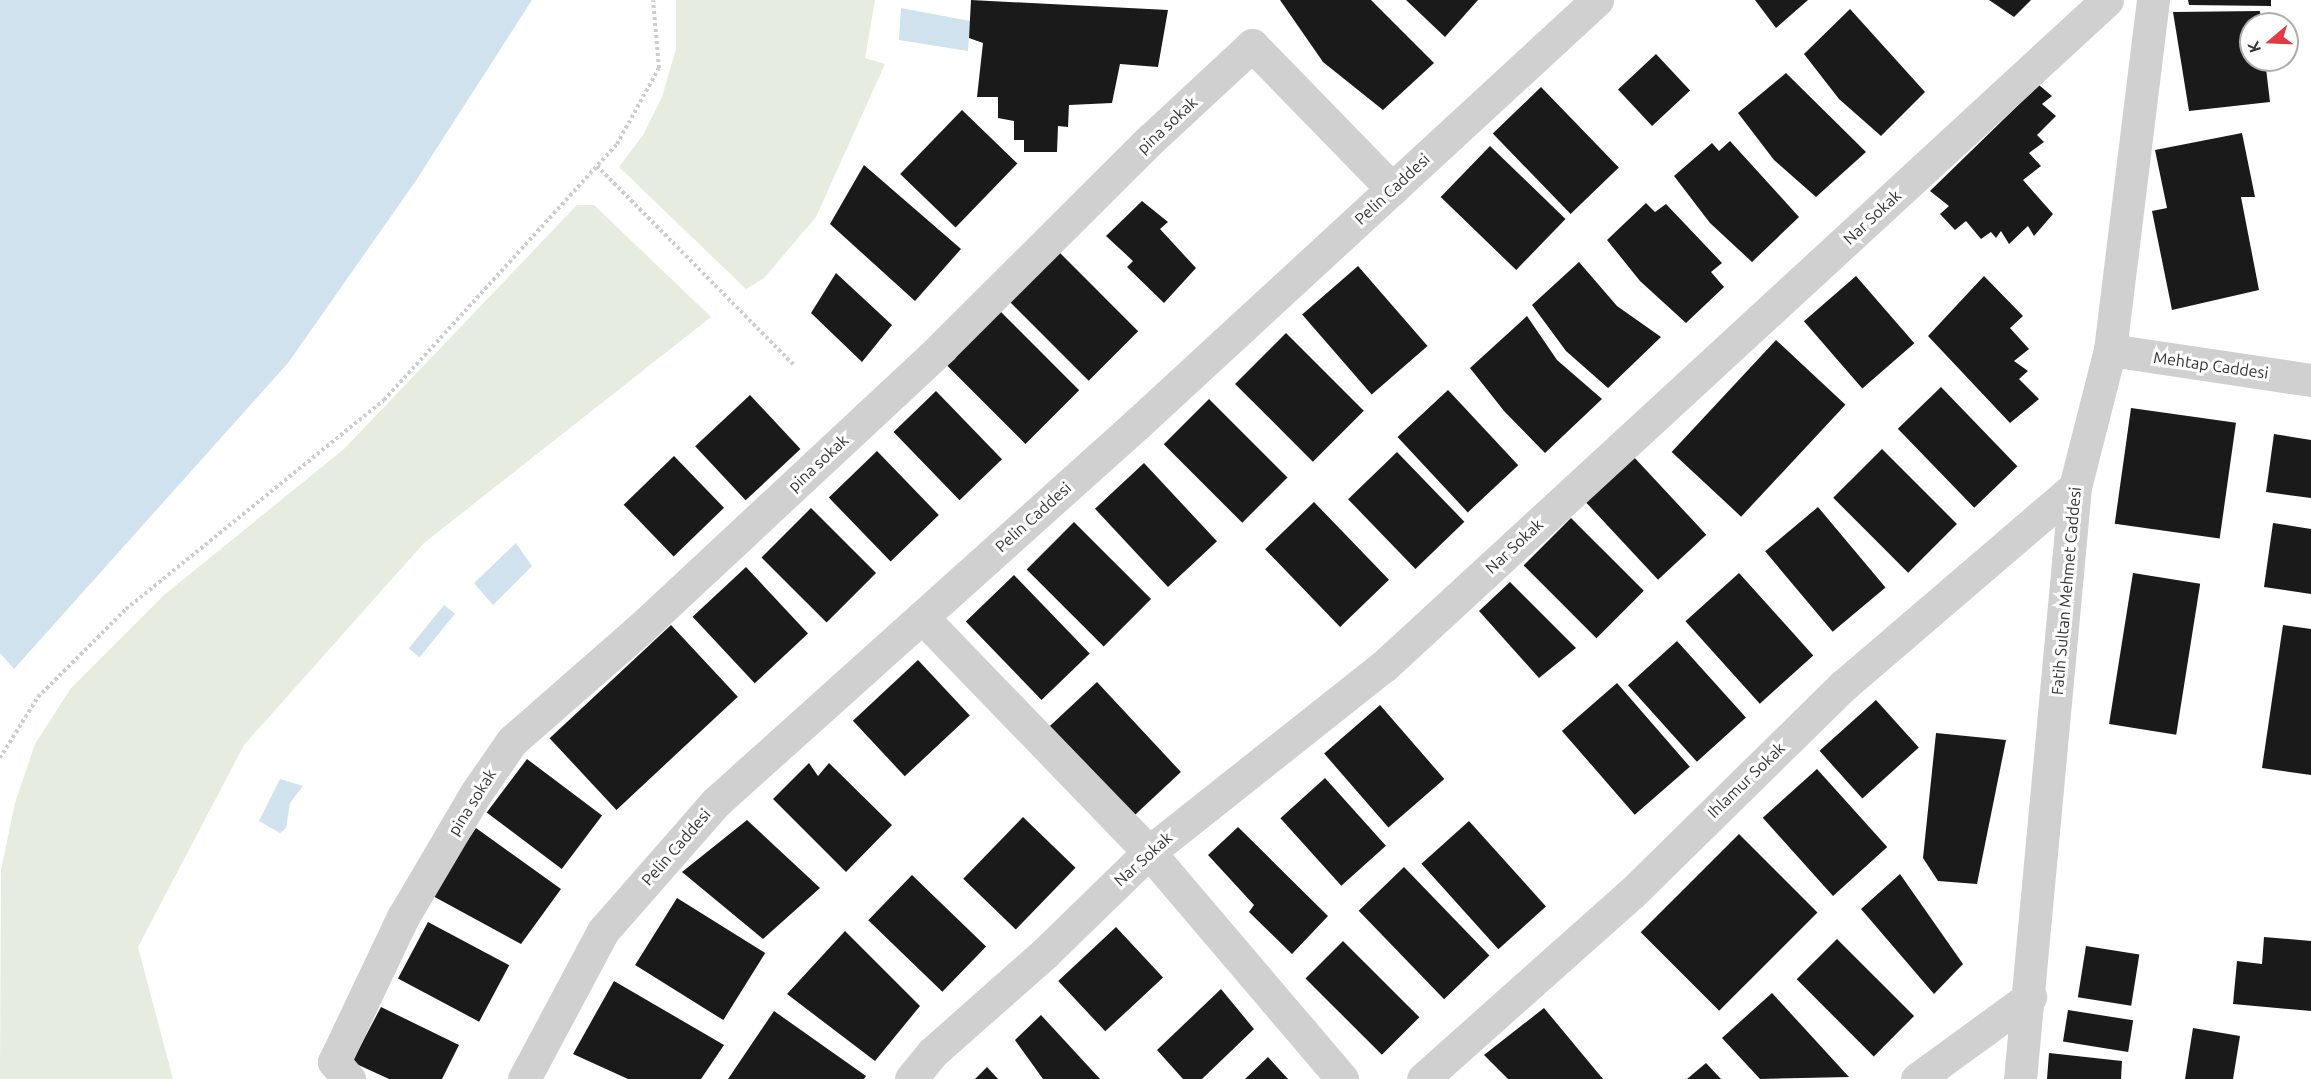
<!DOCTYPE html>
<style>
body{margin:0}
#map{position:relative;width:2311px;height:1079px;overflow:hidden;background:#fff;font-family:Ubuntu,sans-serif}
div>[style]{position:absolute}
.green>*{inset:0;background:#e6ecdf}
.water>*{inset:0;background:#cfe2ee;transform-origin:0 0}
.building>*{inset:0;background:#1a1a1a;transform-origin:0 0}
.path>*{height:4px;margin-top:-2px;transform-origin:0;background:repeating-linear-gradient(90deg,#cdcdcd 0 3px,transparent 0 6px)}
.minor>*{height:33px;margin:-16.5px;padding:0 16.5px;transform-origin:16.5px;border-radius:16.5px;background:#d0d0d0}
span{translate:-50% -50%;white-space:nowrap;text-align:center;line-height:1.15;-webkit-text-stroke:6px #fff;paint-order:stroke}
.street-label{font-size:16px;color:#333}
.north{position:absolute;left:2239px;top:12px;width:60px;height:60px;box-sizing:border-box;background:#fff;border:2px solid #adadad;border-radius:50%;rotate:251deg;font-size:16px;font-weight:700;line-height:24px;text-align:center;color:#333}
.north::after{content:'';display:block;margin:auto;width:21px;height:27px;background:#e63946;clip-path:polygon(50% 0,100% 100%,50% 72%,0 100%)}
</style>
<div id="map">
<div class="green">
<div style="clip-path:polygon(676px 0,875px 0,865px 58px,885px 64px,816px 217px,764px 278px,746px 289px,619px 167px,643px 135px,662px 97px,676px 49px)"></div>
<div style="clip-path:polygon(577px 205px,594px 205px,711px 317px,424px 543px,244px 745px,138px 947px,173px 1079px,0 1079px,1px 870px,15px 803px,35px 744px,71px 688px,164px 595px,344px 449px)"></div>
</div>
<div class="water">
<div style="clip-path:polygon(0 0,532px 0,415px 182px,288px 363px,14px 669px,0 653px)"></div>
<div style="clip-path:polygon(901px 8px,970px 21px,968px 51px,899px 40px)"></div>
<div style="clip-path:polygon(516px 543px,532px 566px,493px 605px,474px 583px)"></div>
<div style="left:444px;top:605px;width:14px;height:56px;rotate:39deg"></div>
<div style="clip-path:polygon(280px 779px,303px 786px,290px 803px,286px 828px,280px 833px,259px 821px)"></div>
</div>
<div class="building">
<div style="clip-path:polygon(971px 0,1168px 10px,1158px 67px,1120px 64px,1112px 103px,1069px 105px,1068px 127px,1058px 126px,1057px 152px,1024px 152px,1024px 140px,1014px 140px,1014px 121px,998px 118px,998px 97px,977px 97px,983px 43px,969px 38px)"></div>
<div style="clip-path:polygon(1280px 0,1371px 0,1434px 63px,1383px 110px,1323px 62px)"></div>
<div style="clip-path:polygon(1406px 0,1478px 0,1445px 37px)"></div>
<div style="clip-path:polygon(1755px 0,1808px 0,1776px 28px)"></div>
<div style="clip-path:polygon(1989px 0,2031px 0,2014px 17px)"></div>
<div style="clip-path:polygon(2188px 0,2271px 0,2271px 6px,2189px 5px)"></div>
<div style="clip-path:polygon(1850px 9px,1925px 92px,1881px 136px,1839px 99px,1804px 54px)"></div>
<div style="clip-path:polygon(2260px 11px,2261px 24px,2251px 24px,2251px 60px,2265px 60px,2270px 102px,2189px 111px,2173px 12px)"></div>
<div style="left:1656px;top:54px;width:50px;height:52px;rotate:47deg"></div>
<div style="clip-path:polygon(1786px 73px,1866px 152px,1816px 197px,1774px 160px,1738px 113px)"></div>
<div style="clip-path:polygon(2039px 85px,2052px 96px,2042px 104px,2056px 116px,2037px 135px,2044px 142px,2029px 153px,2041px 166px,2023px 180px,2053px 214px,2034px 236px,2028px 226px,2009px 244px,2001px 231px,1996px 238px,1991px 232px,1981px 239px,1966px 221px,1955px 230px,1940px 214px,1949px 206px,1930px 191px)"></div>
<div style="left:1541px;top:87px;width:112px;height:67px;rotate:46deg"></div>
<div style="left:962px;top:110px;width:77px;height:89px;rotate:44deg"></div>
<div style="clip-path:polygon(2242px 133px,2255px 197px,2241px 197px,2259px 290px,2172px 310px,2152px 211px,2167px 208px,2155px 150px)"></div>
<div style="clip-path:polygon(1730px 141px,1799px 217px,1752px 262px,1710px 223px,1674px 176px,1712px 143px,1719px 151px)"></div>
<div style="left:1490px;top:146px;width:105px;height:71px;rotate:44deg"></div>
<div style="clip-path:polygon(864px 165px,961px 249px,915px 301px,830px 224px)"></div>
<div style="clip-path:polygon(1142px 201px,1168px 222px,1160px 229px,1196px 268px,1164px 303px,1127px 267px,1133px 261px,1106px 236px)"></div>
<div style="clip-path:polygon(1646px 203px,1655px 212px,1666px 204px,1722px 263px,1711px 272px,1724px 287px,1686px 323px,1640px 281px,1607px 240px)"></div>
<div style="left:1059px;top:252px;width:112px;height:70px;rotate:45deg"></div>
<div style="clip-path:polygon(1579px 262px,1617px 306px,1661px 337px,1608px 388px,1566px 351px,1532px 305px)"></div>
<div style="left:1358px;top:266px;width:106px;height:74px;rotate:49deg"></div>
<div style="clip-path:polygon(836px 273px,892px 325px,862px 362px,811px 313px)"></div>
<div style="left:1856px;top:276px;width:89px;height:69px;rotate:49deg"></div>
<div style="clip-path:polygon(1984px 276px,2023px 316px,2010px 328px,2029px 349px,2014px 361px,2028px 371px,2019px 379px,2039px 399px,2010px 423px,1928px 336px)"></div>
<div style="left:1000px;top:311px;width:112px;height:76px;rotate:45deg"></div>
<div style="clip-path:polygon(1527px 316px,1557px 360px,1602px 399px,1545px 453px,1504px 411px,1470px 368px)"></div>
<div style="left:1286px;top:333px;width:110px;height:72px;rotate:45deg"></div>
<div style="left:1776px;top:340px;width:95px;height:153px;rotate:43deg"></div>
<div style="left:1941px;top:387px;width:110px;height:60px;rotate:46deg"></div>
<div style="left:1448px;top:390px;width:103px;height:69px;rotate:47deg"></div>
<div style="left:936px;top:391px;width:95px;height:59px;rotate:46deg"></div>
<div style="left:750px;top:395px;width:74px;height:75px;rotate:47deg"></div>
<div style="left:1209px;top:399px;width:111px;height:64px;rotate:45deg"></div>
<div style="left:2131px;top:408px;width:106px;height:117px;rotate:8deg"></div>
<div style="clip-path:polygon(2274px 434px,2311px 440px,2311px 498px,2266px 492px)"></div>
<div style="left:1882px;top:449px;width:106px;height:69px;rotate:45deg"></div>
<div style="left:877px;top:451px;width:89px;height:67px;rotate:46deg"></div>
<div style="left:1397px;top:452px;width:97px;height:68px;rotate:46deg"></div>
<div style="left:1632px;top:455px;width:109px;height:66px;rotate:47deg"></div>
<div style="left:674px;top:456px;width:72px;height:70px;rotate:46deg"></div>
<div style="left:1144px;top:463px;width:107px;height:67px;rotate:47deg"></div>
<div style="left:1314px;top:502px;width:108px;height:68px;rotate:46deg"></div>
<div style="left:1818px;top:507px;width:105px;height:69px;rotate:50deg"></div>
<div style="left:811px;top:508px;width:92px;height:70px;rotate:45deg"></div>
<div style="left:1571px;top:518px;width:103px;height:67px;rotate:45deg"></div>
<div style="left:1074px;top:522px;width:109px;height:67px;rotate:45deg"></div>
<div style="clip-path:polygon(2273px 523px,2311px 529px,2311px 594px,2264px 587px)"></div>
<div style="left:746px;top:567px;width:91px;height:73px;rotate:47deg"></div>
<div style="left:1739px;top:573px;width:111px;height:72px;rotate:48deg"></div>
<div style="left:2133px;top:573px;width:68px;height:153px;rotate:9deg"></div>
<div style="left:1014px;top:575px;width:109px;height:67px;rotate:46deg"></div>
<div style="clip-path:polygon(1510px 582px,1576px 648px,1539px 678px,1479px 611px)"></div>
<div style="left:671px;top:625px;width:98px;height:166px;rotate:47deg"></div>
<div style="clip-path:polygon(2283px 625px,2311px 629px,2311px 775px,2262px 768px)"></div>
<div style="left:1677px;top:641px;width:103px;height:66px;rotate:48deg"></div>
<div style="left:918px;top:660px;width:76px;height:89px;rotate:47deg"></div>
<div style="left:1097px;top:682px;width:123px;height:67px;rotate:47deg"></div>
<div style="left:1617px;top:683px;width:111px;height:73px;rotate:49deg"></div>
<div style="left:1876px;top:700px;width:64px;height:76px;rotate:48deg"></div>
<div style="left:1380px;top:705px;width:98px;height:74px;rotate:49deg"></div>
<div style="clip-path:polygon(1936px 733px,2006px 740px,1977px 884px,1938px 881px,1923px 858px)"></div>
<div style="left:527px;top:759px;width:94px;height:67px;rotate:37deg"></div>
<div style="clip-path:polygon(809px 763px,818px 776px,829px 763px,892px 825px,846px 872px,773px 799px)"></div>
<div style="left:1817px;top:769px;width:105px;height:73px;rotate:48deg"></div>
<div style="left:1325px;top:778px;width:91px;height:60px;rotate:48deg"></div>
<div style="left:1023px;top:817px;width:73px;height:86px;rotate:44deg"></div>
<div style="clip-path:polygon(747px 820px,820px 888px,763px 939px,682px 872px)"></div>
<div style="left:1469px;top:821px;width:115px;height:64px;rotate:48deg"></div>
<div style="clip-path:polygon(1238px 827px,1328px 916px,1292px 954px,1249px 912px,1254px 905px,1208px 855px)"></div>
<div style="clip-path:polygon(476px 828px,561px 889px,521px 944px,431px 895px)"></div>
<div style="left:1739px;top:834px;width:111px;height:139px;rotate:45deg"></div>
<div style="left:1404px;top:867px;width:123px;height:63px;rotate:46deg"></div>
<div style="clip-path:polygon(1900px 874px,1963px 964px,1934px 994px,1861px 909px)"></div>
<div style="left:912px;top:875px;width:103px;height:63px;rotate:44deg"></div>
<div style="left:677px;top:898px;width:104px;height:79px;rotate:32deg"></div>
<div style="left:428px;top:922px;width:92px;height:64px;rotate:28deg"></div>
<div style="left:1116px;top:927px;width:69px;height:79px;rotate:47deg"></div>
<div style="clip-path:polygon(845px 931px,920px 1006px,875px 1061px,787px 994px)"></div>
<div style="clip-path:polygon(2264px 937px,2311px 941px,2311px 1011px,2233px 1004px,2237px 961px,2262px 964px)"></div>
<div style="left:1837px;top:939px;width:109px;height:57px;rotate:45deg"></div>
<div style="left:1343px;top:941px;width:108px;height:53px;rotate:45deg"></div>
<div style="left:2086px;top:946px;width:54px;height:52px;rotate:9deg"></div>
<div style="clip-path:polygon(614px 981px,724px 1045px,701px 1079px,628px 1079px,573px 1054px)"></div>
<div style="clip-path:polygon(1221px 989px,1254px 1029px,1202px 1079px,1183px 1079px,1157px 1050px)"></div>
<div style="clip-path:polygon(1772px 993px,1849px 1077px,1760px 1079px,1722px 1038px)"></div>
<div style="clip-path:polygon(381px 1007px,459px 1045px,442px 1079px,389px 1079px,352px 1062px)"></div>
<div style="clip-path:polygon(1544px 1008px,1603px 1079px,1508px 1079px,1484px 1055px)"></div>
<div style="left:2068px;top:1010px;width:66px;height:32px;rotate:9deg"></div>
<div style="clip-path:polygon(774px 1011px,866px 1076px,864px 1079px,728px 1079px)"></div>
<div style="clip-path:polygon(1041px 1015px,1100px 1079px,1043px 1079px,1015px 1040px)"></div>
<div style="clip-path:polygon(2193px 1028px,2240px 1036px,2233px 1079px,2185px 1079px)"></div>
<div style="clip-path:polygon(2049px 1053px,2122px 1061px,2121px 1079px,2047px 1079px)"></div>
<div style="clip-path:polygon(1268px 1057px,1288px 1079px,1245px 1079px)"></div>
<div style="clip-path:polygon(1706px 1063px,1721px 1079px,1687px 1079px)"></div>
<div style="clip-path:polygon(987px 1067px,998px 1079px,975px 1079px)"></div>
</div>
<div class="path">
<div style="left:597px;top:166px;width:281px;rotate:45.3deg"></div>
<div style="left:0;top:758px;width:72px;rotate:-58.1deg"></div>
<div style="left:38px;top:697px;width:124px;rotate:-45deg"></div>
<div style="left:126px;top:609px;width:332px;rotate:-39deg"></div>
<div style="left:384px;top:400px;width:346px;rotate:-47.7deg"></div>
<div style="left:617px;top:144px;width:87px;rotate:-61.1deg"></div>
<div style="left:659px;top:68px;width:68px;rotate:-95deg"></div>
</div>
<div class="minor">
<div style="left:2110px;top:350px;width:203px;rotate:8.5deg"></div>
<div style="left:922px;top:617px;width:327px;rotate:46deg"></div>
<div style="left:1149px;top:852px;width:298px;rotate:49.6deg"></div>
<div style="left:349px;top:1079px;width:23px;rotate:-131deg"></div>
<div style="left:334px;top:1062px;width:161px;rotate:-64.6deg"></div>
<div style="left:403px;top:917px;width:144px;rotate:-59.5deg"></div>
<div style="left:476px;top:793px;width:63px;rotate:-55.3deg"></div>
<div style="left:512px;top:741px;width:170px;rotate:-41.2deg"></div>
<div style="left:640px;top:629px;width:413px;rotate:-43deg"></div>
<div style="left:942px;top:347px;width:295px;rotate:-44.9deg"></div>
<div style="left:1151px;top:139px;width:138px;rotate:-42.9deg"></div>
<div style="left:1252px;top:45px;width:201px;rotate:45.8deg"></div>
<div style="left:524px;top:1079px;width:168px;rotate:-61.9deg"></div>
<div style="left:603px;top:931px;width:171px;rotate:-48.8deg"></div>
<div style="left:716px;top:802px;width:566px;rotate:-41.92deg"></div>
<div style="left:1137px;top:424px;width:626px;rotate:-42.67deg"></div>
<div style="left:911px;top:1079px;width:33px;rotate:-51deg"></div>
<div style="left:932px;top:1053px;width:152px;rotate:-41.5deg"></div>
<div style="left:1046px;top:952px;width:144px;rotate:-44.2deg"></div>
<div style="left:1149px;top:852px;width:300px;rotate:-38.4deg"></div>
<div style="left:1384px;top:666px;width:983px;rotate:-42.65deg"></div>
<div style="left:1423px;top:1079px;width:278px;rotate:-41.7deg"></div>
<div style="left:1631px;top:894px;width:298px;rotate:-44.5deg"></div>
<div style="left:1844px;top:685px;width:304px;rotate:-40.6deg"></div>
<div style="left:1917px;top:1079px;width:140px;rotate:-36deg"></div>
<div style="left:2020px;top:1079px;width:595px;rotate:-84.69deg"></div>
<div style="left:2075px;top:487px;width:141px;rotate:-75.7deg"></div>
<div style="left:2110px;top:350px;width:353px;rotate:-83deg"></div>
</div>
<div class="street-label">
<span style="left:1167px;top:125px;rotate:-43deg">pina sokak</span>
<span style="left:1392px;top:189px;rotate:-43deg">Pelin Caddesi</span>
<span style="left:1872px;top:217px;rotate:-43deg">Nar Sokak</span>
<span style="left:2211px;top:365px;rotate:8deg">Mehtap Caddesi</span>
<span style="left:818px;top:463px;rotate:-43deg">pina sokak</span>
<span style="left:1033px;top:517px;rotate:-42deg">Pelin Caddesi</span>
<span style="left:1514px;top:546px;rotate:-43deg">Nar Sokak</span>
<span style="left:2066px;top:591px;rotate:-85deg">Fatih Sultan Mehmet Caddesi</span>
<span style="left:1746px;top:780px;rotate:-44deg">Ihlamur Sokak</span>
<span style="left:472px;top:802px;rotate:-58deg">pina sokak</span>
<span style="left:676px;top:847px;rotate:-49deg">Pelin Caddesi</span>
<span style="left:1143px;top:859px;rotate:-42deg">Nar Sokak</span>
</div>
<div class="north">K</div>
</div>
